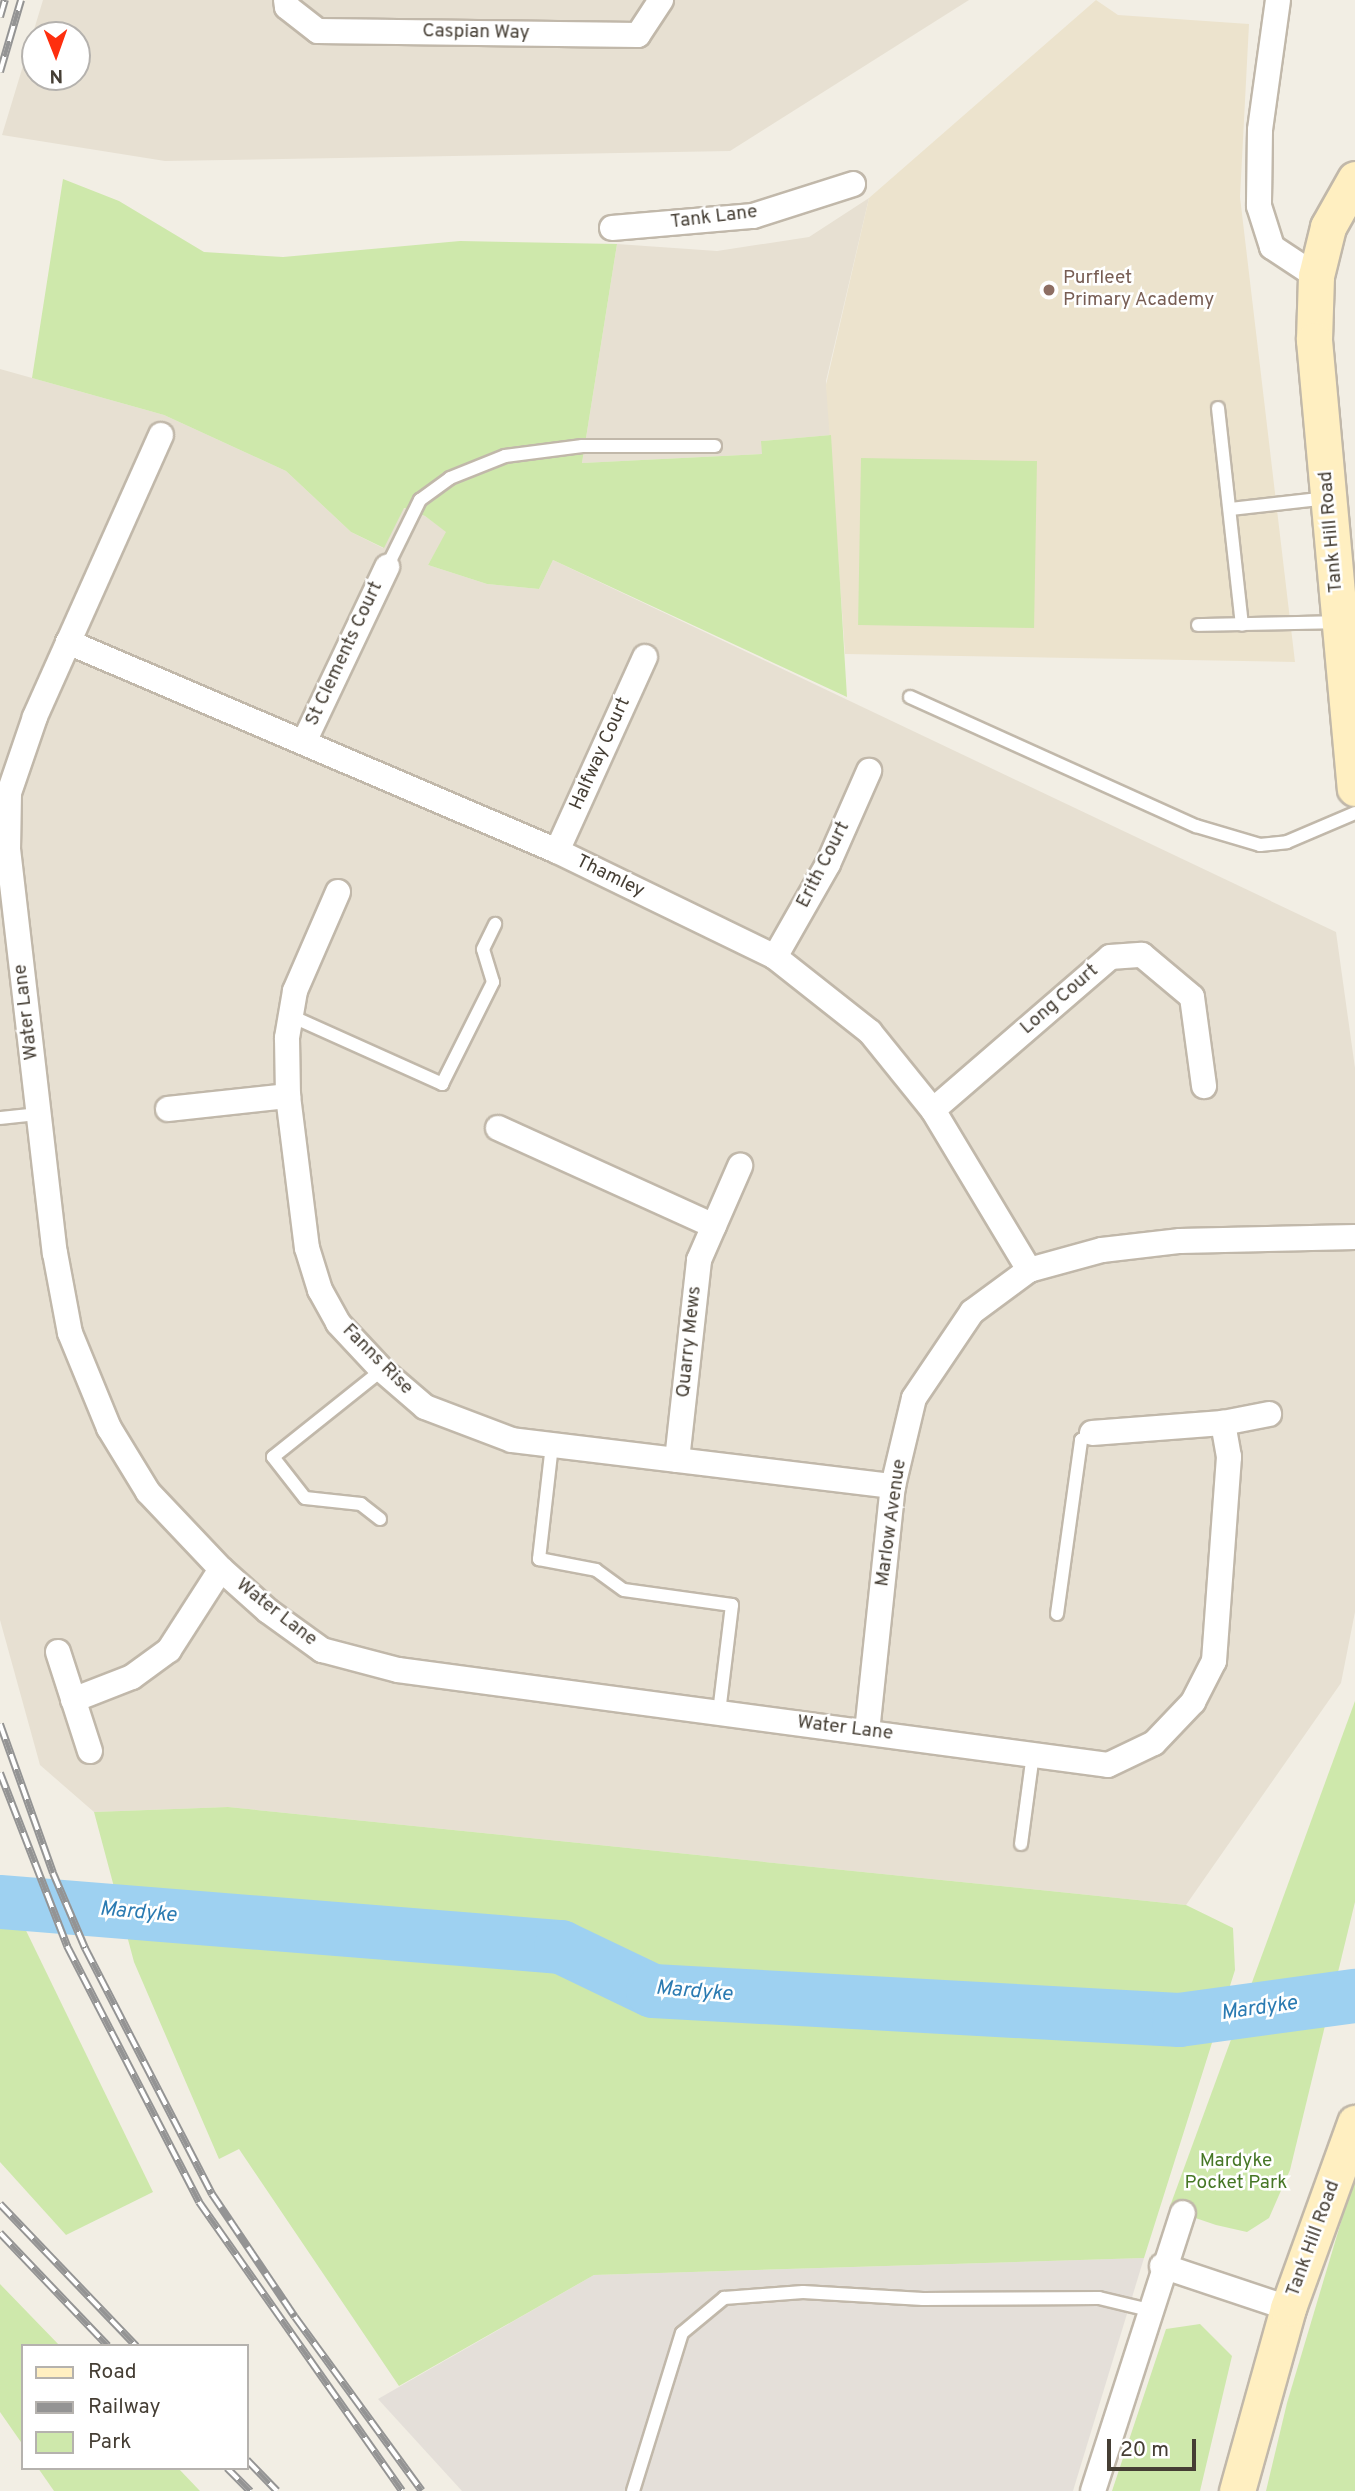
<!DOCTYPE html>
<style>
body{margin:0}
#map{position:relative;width:1355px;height:2491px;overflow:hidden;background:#f2eee4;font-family:Overpass,sans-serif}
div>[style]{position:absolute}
.residential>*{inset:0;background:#e7e0d2}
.industrial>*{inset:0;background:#e4dfd9}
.education>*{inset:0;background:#ece3cd}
.green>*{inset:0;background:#cee8ab;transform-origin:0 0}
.river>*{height:54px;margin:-27px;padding:0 27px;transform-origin:27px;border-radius:27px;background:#9ed1f1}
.roads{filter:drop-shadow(2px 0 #c1b8aa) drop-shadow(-2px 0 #c1b8aa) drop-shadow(0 2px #c1b8aa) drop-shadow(0 -2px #c1b8aa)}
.lane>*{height:12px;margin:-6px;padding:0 6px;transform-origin:6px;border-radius:6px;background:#fff}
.street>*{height:24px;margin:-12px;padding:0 12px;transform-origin:12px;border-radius:12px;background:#fff}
.secondary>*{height:35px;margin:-17.5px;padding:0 17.5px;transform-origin:17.5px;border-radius:17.5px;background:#ffefc1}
.rail>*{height:8px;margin-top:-4px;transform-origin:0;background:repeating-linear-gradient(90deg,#fff 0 16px,#949494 0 32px);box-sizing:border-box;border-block:2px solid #949494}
.dots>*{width:19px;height:19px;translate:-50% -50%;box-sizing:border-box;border:4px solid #fff;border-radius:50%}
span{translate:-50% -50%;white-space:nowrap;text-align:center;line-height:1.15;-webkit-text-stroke:5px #fff;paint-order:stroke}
.street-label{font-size:19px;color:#453e34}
.education-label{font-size:19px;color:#785e54}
.left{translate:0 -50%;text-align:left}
.park-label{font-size:19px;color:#467726}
.water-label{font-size:21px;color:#2b7bb2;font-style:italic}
.legend{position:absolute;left:21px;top:2344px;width:228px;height:126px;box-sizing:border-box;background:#fff;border:2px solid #b5b2ae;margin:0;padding:9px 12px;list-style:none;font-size:21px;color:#453e34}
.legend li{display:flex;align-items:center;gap:14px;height:35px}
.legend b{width:35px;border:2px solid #b5b2ae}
.north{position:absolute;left:21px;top:21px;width:70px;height:70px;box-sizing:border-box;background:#fff;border:2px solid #b5b2ae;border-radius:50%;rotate:179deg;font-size:19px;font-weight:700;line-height:28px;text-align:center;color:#453e34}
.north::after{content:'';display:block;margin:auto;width:24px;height:32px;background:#fe2f0f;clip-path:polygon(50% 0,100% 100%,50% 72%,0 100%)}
.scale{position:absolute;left:1107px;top:2439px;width:89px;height:32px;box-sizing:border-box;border:4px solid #453e34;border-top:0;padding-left:9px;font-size:21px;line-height:24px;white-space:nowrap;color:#453e34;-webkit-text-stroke:5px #fff;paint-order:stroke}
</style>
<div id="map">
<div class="residential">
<div style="clip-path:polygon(evenodd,43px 0,969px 0,730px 151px,165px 161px,2px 135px,43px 0,35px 35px,77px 35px,77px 77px,35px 77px,35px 35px)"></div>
<div style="clip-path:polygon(869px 198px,826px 381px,831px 435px,762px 441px,762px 454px,582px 463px,617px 244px,717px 251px,809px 237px)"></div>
<div style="clip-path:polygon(0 369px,164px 415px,286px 471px,351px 532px,383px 548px,403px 508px,425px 516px,447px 532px,428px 565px,487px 584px,539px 589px,553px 560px,1336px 932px,1355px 1068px,1355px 1612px,1341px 1683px,1186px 1905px,228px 1807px,94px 1812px,40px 1765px,0 1620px)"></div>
</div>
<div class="industrial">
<div style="clip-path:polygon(1144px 2258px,1073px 2491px,462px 2491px,378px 2399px,594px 2275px)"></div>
</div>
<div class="education">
<div style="clip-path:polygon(1096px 0,1118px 15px,1249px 24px,1240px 197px,1295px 662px,845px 654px,826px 385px,869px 198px)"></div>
</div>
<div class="green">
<div style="clip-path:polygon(63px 179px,119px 201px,204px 252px,283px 257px,460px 241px,617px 244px,582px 463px,762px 454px,761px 441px,831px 435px,847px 697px,553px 560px,539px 589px,487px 584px,428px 565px,446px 532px,425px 516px,404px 508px,384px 548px,351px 532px,286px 471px,164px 415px,32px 378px)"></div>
<div style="left:861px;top:458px;width:176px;height:167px;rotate:1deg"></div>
<div style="clip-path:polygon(1355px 1701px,1355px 1902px,1290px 2170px,1269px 2218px,1247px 2232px,1216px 2225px,1169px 2209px)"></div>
<div style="clip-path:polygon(228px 1807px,1186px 1905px,1233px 1928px,1235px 1970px,1144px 2258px,594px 2275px,399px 2386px,239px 2149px,219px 2159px,134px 1962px,94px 1812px)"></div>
<div style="clip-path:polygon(0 1877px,153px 2192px,66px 2235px,0 2162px)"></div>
<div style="clip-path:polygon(1355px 2175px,1355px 2491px,1266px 2491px,1287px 2403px)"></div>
<div style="clip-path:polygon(0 2284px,60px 2346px,23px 2346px,23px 2445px,0 2412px)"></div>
<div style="clip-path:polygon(1200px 2324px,1232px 2356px,1200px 2491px,1112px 2491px,1166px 2329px)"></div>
<div style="clip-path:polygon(38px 2468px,178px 2468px,200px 2491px,54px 2491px)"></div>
</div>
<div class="river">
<div style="left:0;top:1902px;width:563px;rotate:4.59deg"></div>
<div style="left:561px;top:1947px;width:102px;rotate:25.6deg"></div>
<div style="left:653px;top:1991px;width:527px;rotate:3.16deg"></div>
<div style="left:1179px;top:2020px;width:178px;rotate:-7.8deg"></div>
</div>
<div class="roads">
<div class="lane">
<div style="left:1218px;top:408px;width:218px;rotate:83.7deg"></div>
<div style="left:1230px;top:509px;width:99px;rotate:-6.4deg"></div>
<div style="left:387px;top:567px;width:75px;rotate:-63.8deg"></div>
<div style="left:420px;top:500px;width:37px;rotate:-36deg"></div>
<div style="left:450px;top:478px;width:59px;rotate:-21.8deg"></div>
<div style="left:505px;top:456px;width:78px;rotate:-7.4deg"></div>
<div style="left:582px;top:446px;width:133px"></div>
<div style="left:1198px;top:625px;width:141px;rotate:-1.2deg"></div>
<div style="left:910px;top:697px;width:314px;rotate:24.3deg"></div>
<div style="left:1196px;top:826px;width:67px;rotate:16.5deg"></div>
<div style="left:1260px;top:845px;width:27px;rotate:-6deg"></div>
<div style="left:1287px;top:842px;width:74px;rotate:-23.1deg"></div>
<div style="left:291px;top:1016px;width:166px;rotate:24.2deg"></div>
<div style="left:442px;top:1084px;width:114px;rotate:-63.4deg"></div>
<div style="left:493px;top:982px;width:34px;rotate:-107deg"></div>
<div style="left:483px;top:949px;width:28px;rotate:-64deg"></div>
<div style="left:0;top:1118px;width:38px;rotate:-6deg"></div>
<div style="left:552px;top:1445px;width:115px;rotate:96.5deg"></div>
<div style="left:539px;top:1559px;width:58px;rotate:10.9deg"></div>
<div style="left:596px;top:1570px;width:34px;rotate:36deg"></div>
<div style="left:624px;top:1590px;width:109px;rotate:7.9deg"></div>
<div style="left:732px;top:1605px;width:109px;rotate:96.9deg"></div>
<div style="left:380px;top:1519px;width:24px;rotate:-142deg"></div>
<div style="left:361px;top:1504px;width:56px;rotate:-173.9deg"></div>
<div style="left:305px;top:1498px;width:52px;rotate:-128deg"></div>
<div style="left:273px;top:1457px;width:139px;rotate:-38.6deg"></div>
<div style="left:1057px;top:1614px;width:176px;rotate:-82.1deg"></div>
<div style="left:1081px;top:1440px;width:13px;rotate:-32deg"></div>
<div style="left:1021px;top:1844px;width:91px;rotate:-82.4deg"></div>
<div style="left:633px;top:2491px;width:165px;rotate:-72.8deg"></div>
<div style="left:682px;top:2333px;width:55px;rotate:-39.8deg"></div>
<div style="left:724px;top:2298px;width:79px;rotate:-4.3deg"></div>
<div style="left:803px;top:2292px;width:120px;rotate:3.3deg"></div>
<div style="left:923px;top:2299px;width:176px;rotate:-0.3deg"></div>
<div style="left:1099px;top:2298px;width:51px;rotate:13.5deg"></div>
</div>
<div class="street">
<div style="left:286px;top:0;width:7px;rotate:82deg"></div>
<div style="left:287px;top:7px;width:39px;rotate:38deg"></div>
<div style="left:318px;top:31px;width:320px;rotate:0.7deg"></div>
<div style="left:638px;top:35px;width:42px;rotate:-56.7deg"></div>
<div style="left:1278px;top:0;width:131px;rotate:97.9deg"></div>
<div style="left:1260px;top:130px;width:76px;rotate:90.8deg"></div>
<div style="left:1259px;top:206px;width:43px;rotate:72.4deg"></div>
<div style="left:1272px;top:247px;width:53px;rotate:33.4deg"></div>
<div style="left:612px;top:228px;width:142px;rotate:-4.9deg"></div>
<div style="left:753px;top:216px;width:105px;rotate:-17.7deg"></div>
<div style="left:161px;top:435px;width:309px;rotate:114.1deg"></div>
<div style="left:35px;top:717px;width:80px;rotate:108.9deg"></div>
<div style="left:9px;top:793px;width:56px;rotate:91deg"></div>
<div style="left:8px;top:849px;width:407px;rotate:83.4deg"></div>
<div style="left:55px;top:1253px;width:81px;rotate:79.4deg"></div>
<div style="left:70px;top:1333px;width:103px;rotate:67.7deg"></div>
<div style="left:109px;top:1428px;width:75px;rotate:58.6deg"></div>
<div style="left:148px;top:1492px;width:106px;rotate:46.5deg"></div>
<div style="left:221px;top:1569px;width:63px;rotate:41.8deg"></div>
<div style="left:268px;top:1611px;width:67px;rotate:35.8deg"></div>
<div style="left:322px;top:1650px;width:79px;rotate:14.7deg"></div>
<div style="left:398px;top:1670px;width:716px;rotate:7.62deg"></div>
<div style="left:1108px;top:1765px;width:51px;rotate:-25.6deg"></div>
<div style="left:1154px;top:1743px;width:57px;rotate:-46.4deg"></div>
<div style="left:1193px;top:1702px;width:46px;rotate:-62.9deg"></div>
<div style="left:1214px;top:1661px;width:205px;rotate:-85.8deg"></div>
<div style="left:1229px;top:1457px;width:35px;rotate:-100deg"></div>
<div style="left:68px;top:642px;width:532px;rotate:23.14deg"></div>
<div style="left:557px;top:851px;width:242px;rotate:25.9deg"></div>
<div style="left:775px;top:957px;width:121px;rotate:38.3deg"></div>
<div style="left:870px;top:1032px;width:100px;rotate:51.1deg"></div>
<div style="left:933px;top:1110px;width:187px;rotate:59deg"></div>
<div style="left:304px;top:742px;width:194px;rotate:-64.6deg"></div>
<div style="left:557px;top:851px;width:213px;rotate:-65.6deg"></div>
<div style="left:338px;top:892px;width:108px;rotate:113.5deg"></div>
<div style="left:295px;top:991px;width:48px;rotate:99.7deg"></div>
<div style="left:287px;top:1038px;width:58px;rotate:89deg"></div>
<div style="left:288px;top:1096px;width:153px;rotate:82.9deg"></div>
<div style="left:307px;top:1248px;width:44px;rotate:72.8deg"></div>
<div style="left:320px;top:1290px;width:38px;rotate:61deg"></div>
<div style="left:338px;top:1323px;width:64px;rotate:46.9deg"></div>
<div style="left:382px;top:1370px;width:57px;rotate:40.7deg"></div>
<div style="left:425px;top:1407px;width:93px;rotate:20.8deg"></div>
<div style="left:512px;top:1440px;width:384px;rotate:6.9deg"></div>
<div style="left:775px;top:957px;width:107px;rotate:-60.3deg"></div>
<div style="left:828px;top:864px;width:102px;rotate:-66.2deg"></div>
<div style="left:168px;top:1109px;width:121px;rotate:-6.2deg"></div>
<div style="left:933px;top:1110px;width:234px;rotate:-40.8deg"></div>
<div style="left:1110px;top:957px;width:32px;rotate:-4deg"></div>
<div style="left:1142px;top:955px;width:65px;rotate:40deg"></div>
<div style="left:1192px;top:997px;width:90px;rotate:82.3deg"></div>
<div style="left:498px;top:1128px;width:237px;rotate:24.4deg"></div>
<div style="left:1092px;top:1433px;width:131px;rotate:-4.4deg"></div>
<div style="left:1223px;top:1423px;width:47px;rotate:-11.1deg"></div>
<div style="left:677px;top:1460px;width:201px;rotate:-83.7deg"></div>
<div style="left:699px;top:1260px;width:103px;rotate:-66.4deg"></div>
<div style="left:58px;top:1652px;width:104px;rotate:72.1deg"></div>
<div style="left:73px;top:1700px;width:63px;rotate:-21.3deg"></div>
<div style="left:132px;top:1677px;width:46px;rotate:-36.1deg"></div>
<div style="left:169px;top:1650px;width:96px;rotate:-57.3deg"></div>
<div style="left:867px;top:1732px;width:247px;rotate:-84deg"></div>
<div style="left:893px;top:1486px;width:90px;rotate:-76.6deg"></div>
<div style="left:914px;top:1398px;width:104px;rotate:-56deg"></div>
<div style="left:972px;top:1312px;width:71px;rotate:-36.4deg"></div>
<div style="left:1029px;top:1270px;width:76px;rotate:-15.3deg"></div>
<div style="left:1102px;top:1250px;width:79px;rotate:-6.6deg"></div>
<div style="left:1180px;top:1241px;width:175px;rotate:-1.3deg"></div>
<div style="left:1162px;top:2266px;width:133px;rotate:18.4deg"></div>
<div style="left:1093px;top:2491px;width:292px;rotate:-72.1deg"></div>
</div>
<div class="secondary">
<div style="left:1355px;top:179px;width:55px;rotate:119.4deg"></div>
<div style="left:1328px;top:227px;width:50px;rotate:103.8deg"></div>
<div style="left:1316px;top:276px;width:64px;rotate:91.8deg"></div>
<div style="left:1314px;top:340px;width:450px;rotate:84.8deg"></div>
<div style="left:1237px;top:2491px;width:190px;rotate:-74.4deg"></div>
<div style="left:1288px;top:2308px;width:197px;rotate:-70.1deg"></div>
</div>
</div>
<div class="rail">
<div style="left:0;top:17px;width:18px;rotate:-74deg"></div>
<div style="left:0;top:72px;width:75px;rotate:-73.7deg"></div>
<div style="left:0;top:1724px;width:158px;rotate:70.4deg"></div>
<div style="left:53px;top:1873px;width:82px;rotate:66.9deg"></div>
<div style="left:85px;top:1948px;width:277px;rotate:62.7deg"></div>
<div style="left:212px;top:2194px;width:148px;rotate:56deg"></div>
<div style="left:295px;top:2317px;width:215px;rotate:53.9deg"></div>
<div style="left:0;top:1773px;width:186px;rotate:68.8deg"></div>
<div style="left:67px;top:1946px;width:288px;rotate:62.7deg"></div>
<div style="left:199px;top:2202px;width:353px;rotate:54.9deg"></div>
<div style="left:0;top:2204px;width:197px;rotate:46.2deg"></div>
<div style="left:0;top:2233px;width:156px;rotate:46.3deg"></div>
<div style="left:247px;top:2460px;width:43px;rotate:45.9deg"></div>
<div style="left:227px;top:2468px;width:33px;rotate:45deg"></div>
</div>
<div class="dots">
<div style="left:1049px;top:290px;background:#8d6e63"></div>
</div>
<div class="street-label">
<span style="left:476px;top:33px;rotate:1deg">Caspian Way</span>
<span style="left:714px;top:218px;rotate:-7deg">Tank Lane</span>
<span style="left:1332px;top:532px;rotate:-95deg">Tank Hill Road</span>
<span style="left:345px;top:654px;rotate:-65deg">St Clements Court</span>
<span style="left:601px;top:754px;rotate:-66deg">Halfway Court</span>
<span style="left:824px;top:865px;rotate:-63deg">Erith Court</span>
<span style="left:610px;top:877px;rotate:26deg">Thamley</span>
<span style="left:1060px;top:1000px;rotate:-41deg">Long Court</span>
<span style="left:27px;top:1012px;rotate:-97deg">Water Lane</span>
<span style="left:690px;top:1342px;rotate:-84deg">Quarry Mews</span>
<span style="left:377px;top:1360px;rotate:45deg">Fanns Rise</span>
<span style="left:892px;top:1523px;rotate:-82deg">Marlow Avenue</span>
<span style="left:276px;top:1613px;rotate:38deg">Water Lane</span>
<span style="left:845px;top:1729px;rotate:7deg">Water Lane</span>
<span style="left:1314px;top:2239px;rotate:-70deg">Tank Hill Road</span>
</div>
<div class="education-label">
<span class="left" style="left:1063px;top:290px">Purfleet<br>Primary Academy</span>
</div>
<div class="park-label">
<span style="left:1236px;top:2173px">Mardyke<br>Pocket Park</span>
</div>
<div class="water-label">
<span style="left:138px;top:1913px;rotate:5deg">Mardyke</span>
<span style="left:694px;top:1992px;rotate:5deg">Mardyke</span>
<span style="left:1259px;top:2009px;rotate:-8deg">Mardyke</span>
</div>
<ul class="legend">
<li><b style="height:9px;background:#ffefc1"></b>Road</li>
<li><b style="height:9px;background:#949494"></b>Railway</li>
<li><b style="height:19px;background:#cee8ab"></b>Park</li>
</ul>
<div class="north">N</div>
<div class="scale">20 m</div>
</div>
